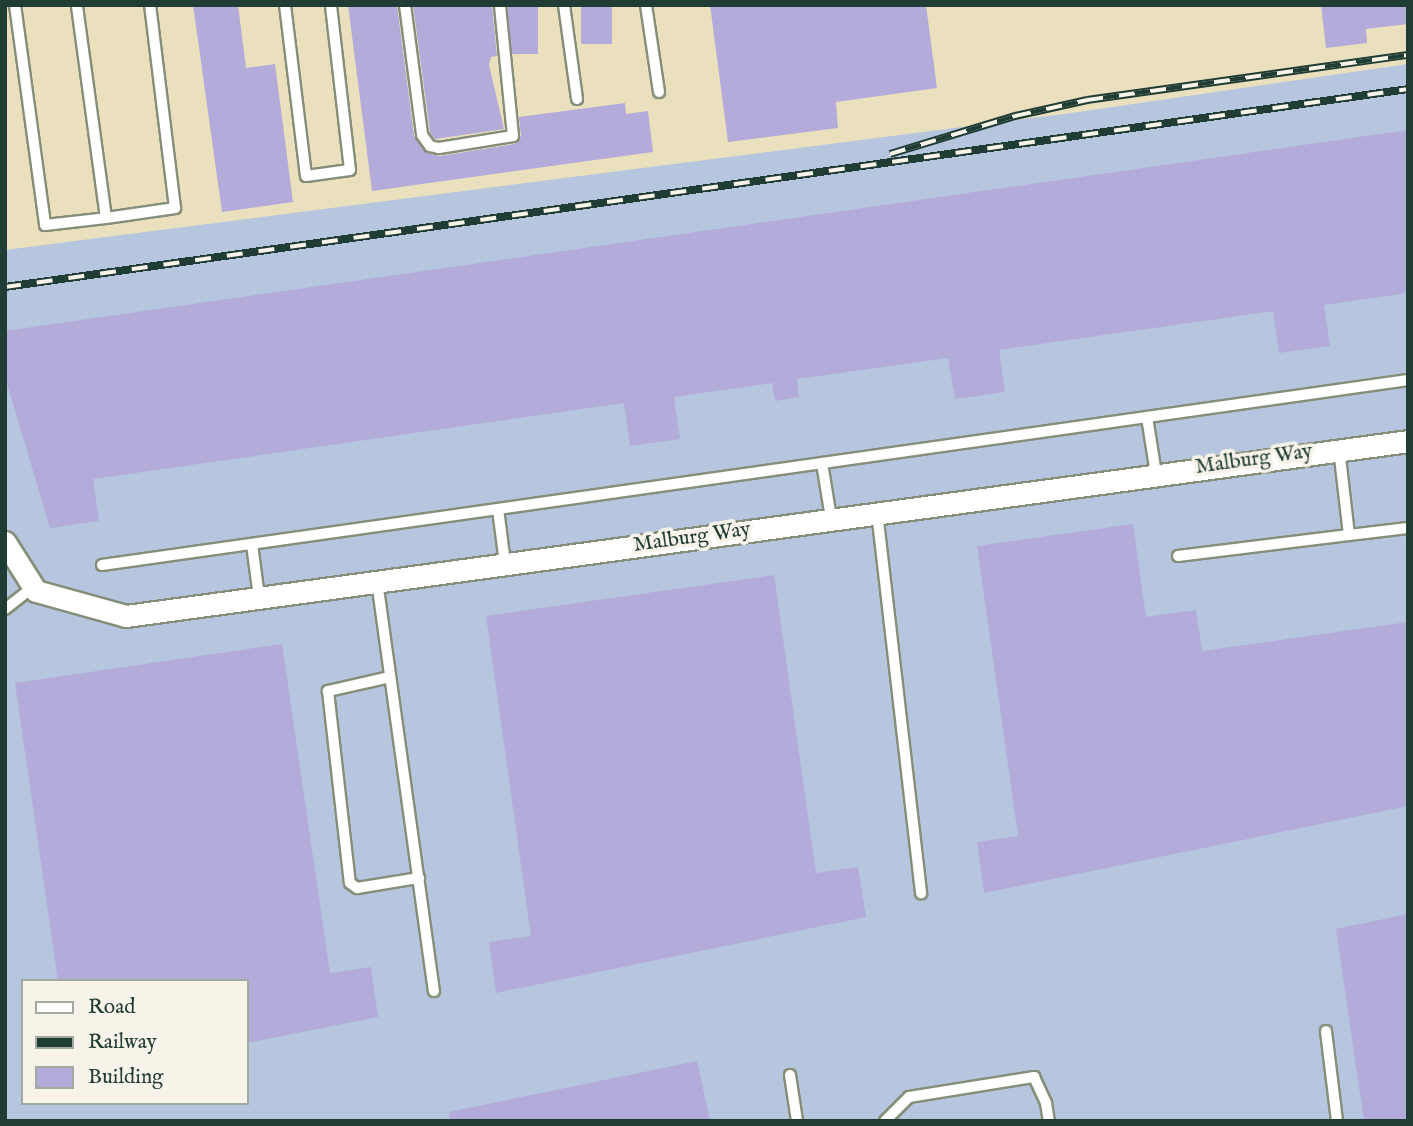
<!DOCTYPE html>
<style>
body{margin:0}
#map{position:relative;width:1413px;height:1126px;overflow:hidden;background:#ebe0be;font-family:"IM FELL English",serif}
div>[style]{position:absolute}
.industrial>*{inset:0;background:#b5c6de}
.building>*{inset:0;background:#b3abd9;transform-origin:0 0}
.roads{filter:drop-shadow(2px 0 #858e79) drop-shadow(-2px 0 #858e79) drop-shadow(0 2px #858e79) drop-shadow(0 -2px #858e79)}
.service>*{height:10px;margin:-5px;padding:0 5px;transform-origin:5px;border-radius:5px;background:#fff}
.minor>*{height:21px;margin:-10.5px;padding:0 10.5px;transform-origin:10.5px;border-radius:10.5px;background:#fff}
.rail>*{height:8px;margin-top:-4px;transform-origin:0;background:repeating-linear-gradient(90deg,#f7f3e8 0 16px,#1f3d34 0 32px);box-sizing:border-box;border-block:2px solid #1f3d34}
span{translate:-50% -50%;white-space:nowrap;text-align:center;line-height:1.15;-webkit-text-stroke:7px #f7f3e8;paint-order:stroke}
.street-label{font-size:21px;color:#1f3d34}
.frame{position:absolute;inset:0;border:7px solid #1f3d34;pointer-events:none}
.legend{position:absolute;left:21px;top:979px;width:228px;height:126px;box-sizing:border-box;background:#f7f3e8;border:2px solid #a1aaa0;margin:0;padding:9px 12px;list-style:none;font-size:21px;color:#1f3d34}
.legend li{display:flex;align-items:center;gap:14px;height:35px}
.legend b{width:35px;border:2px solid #a1aaa0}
</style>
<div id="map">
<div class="industrial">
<div style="clip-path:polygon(evenodd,1408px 64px,1408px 1121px,5px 1121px,5px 250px,1071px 113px,1408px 64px,23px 981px,247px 981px,247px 1103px,23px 1103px,23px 981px)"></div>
</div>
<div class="building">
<div style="clip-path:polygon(193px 5px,238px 5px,246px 68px,275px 64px,293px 202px,222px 212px)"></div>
<div style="clip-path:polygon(348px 5px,397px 5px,414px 136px,427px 153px,440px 156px,515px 144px,521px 136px,519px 117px,625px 103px,626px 114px,648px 111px,653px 152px,372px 191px)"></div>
<div style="clip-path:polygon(413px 5px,492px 5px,497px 56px,491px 57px,489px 65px,504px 129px,435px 139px,430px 132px)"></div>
<div style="left:508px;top:5px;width:30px;height:49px"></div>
<div style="left:581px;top:5px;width:31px;height:39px"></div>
<div style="clip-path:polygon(710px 5px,926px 5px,937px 88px,836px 102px,838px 128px,728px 142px)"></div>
<div style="clip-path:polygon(1321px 5px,1408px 5px,1408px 24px,1366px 29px,1367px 43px,1326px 48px)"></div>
<div style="clip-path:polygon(1408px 130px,1408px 293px,1324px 305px,1330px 346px,1279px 353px,1273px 311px,999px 350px,1005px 392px,955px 399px,948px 358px,797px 379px,799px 397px,775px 401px,772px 383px,674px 397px,680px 439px,630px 446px,624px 403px,93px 479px,99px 521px,50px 528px,5px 377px,5px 331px)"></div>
<div style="clip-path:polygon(1133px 524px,1146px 617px,1196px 610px,1202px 651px,1408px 622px,1408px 806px,984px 893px,977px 842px,1018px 836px,977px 546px)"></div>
<div style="clip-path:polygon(774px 575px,816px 873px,858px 867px,866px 917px,496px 993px,489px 942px,531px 936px,486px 616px)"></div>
<div style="clip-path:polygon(282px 644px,330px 973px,371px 967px,378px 1017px,247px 1043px,247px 981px,58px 981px,15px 683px)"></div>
<div style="clip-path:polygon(1408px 914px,1408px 1121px,1364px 1121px,1336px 929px)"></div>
<div style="clip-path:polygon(697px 1061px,710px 1121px,450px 1121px,449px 1112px)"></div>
</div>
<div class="roads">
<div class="service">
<div style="left:15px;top:5px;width:222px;rotate:82.2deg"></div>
<div style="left:45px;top:225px;width:61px;rotate:-6.5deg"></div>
<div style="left:106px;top:218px;width:215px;rotate:-97.8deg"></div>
<div style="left:285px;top:5px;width:172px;rotate:83deg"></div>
<div style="left:306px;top:176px;width:44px;rotate:-7.8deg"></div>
<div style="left:350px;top:170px;width:166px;rotate:-96.6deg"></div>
<div style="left:405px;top:5px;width:131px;rotate:82.5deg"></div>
<div style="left:422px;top:135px;width:14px;rotate:54deg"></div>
<div style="left:430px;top:146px;width:9px;rotate:13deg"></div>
<div style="left:439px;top:148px;width:75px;rotate:-9.2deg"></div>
<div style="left:513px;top:136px;width:132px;rotate:-95.7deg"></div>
<div style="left:564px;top:5px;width:95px;rotate:82.1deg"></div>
<div style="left:646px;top:5px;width:88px;rotate:81.5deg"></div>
<div style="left:106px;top:218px;width:70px;rotate:-8.2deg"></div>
<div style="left:175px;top:208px;width:205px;rotate:-97deg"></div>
<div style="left:1147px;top:417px;width:58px;rotate:81deg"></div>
<div style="left:822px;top:463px;width:56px;rotate:80.7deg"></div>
<div style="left:498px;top:509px;width:54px;rotate:82.6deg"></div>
<div style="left:877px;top:512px;width:384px;rotate:83.4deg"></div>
<div style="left:1349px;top:535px;width:59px;rotate:-6.8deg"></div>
<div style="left:252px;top:544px;width:53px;rotate:82.5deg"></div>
<div style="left:1178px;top:556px;width:172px;rotate:-7deg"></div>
<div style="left:1349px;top:535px;width:87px;rotate:-96.6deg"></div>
<div style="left:102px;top:565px;width:1319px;rotate:-8.06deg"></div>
<div style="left:377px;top:581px;width:414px;rotate:82.1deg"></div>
<div style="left:5px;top:609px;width:36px;rotate:-38deg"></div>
<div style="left:390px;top:677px;width:64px;rotate:167.3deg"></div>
<div style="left:328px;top:691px;width:193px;rotate:83.5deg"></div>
<div style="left:350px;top:883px;width:9px;rotate:36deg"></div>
<div style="left:357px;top:888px;width:63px;rotate:-9.2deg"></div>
<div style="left:1326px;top:1031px;width:91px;rotate:83deg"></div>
<div style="left:790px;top:1075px;width:47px;rotate:81.3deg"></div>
<div style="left:885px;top:1121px;width:34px;rotate:-45deg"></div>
<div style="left:909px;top:1097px;width:127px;rotate:-9.1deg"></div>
<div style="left:1034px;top:1077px;width:29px;rotate:65deg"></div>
<div style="left:1046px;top:1103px;width:18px;rotate:81deg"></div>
</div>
<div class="minor">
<div style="left:5px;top:542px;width:58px;rotate:57.7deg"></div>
<div style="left:36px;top:591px;width:93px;rotate:15.5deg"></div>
<div style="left:126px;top:616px;width:1294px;rotate:-7.77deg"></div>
</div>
</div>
<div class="rail">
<div style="left:890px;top:154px;width:131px;rotate:-16.9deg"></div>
<div style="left:1015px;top:116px;width:74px;rotate:-12.5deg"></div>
<div style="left:1087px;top:100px;width:324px;rotate:-8deg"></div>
<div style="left:5px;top:287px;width:1417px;rotate:-8.03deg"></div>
</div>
<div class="street-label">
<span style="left:1254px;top:460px;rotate:-8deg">Malburg Way</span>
<span style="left:692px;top:538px;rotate:-8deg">Malburg Way</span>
</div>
<div class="frame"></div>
<ul class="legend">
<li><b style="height:9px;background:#fff"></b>Road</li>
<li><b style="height:9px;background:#1f3d34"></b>Railway</li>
<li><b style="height:19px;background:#b3abd9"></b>Building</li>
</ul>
</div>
